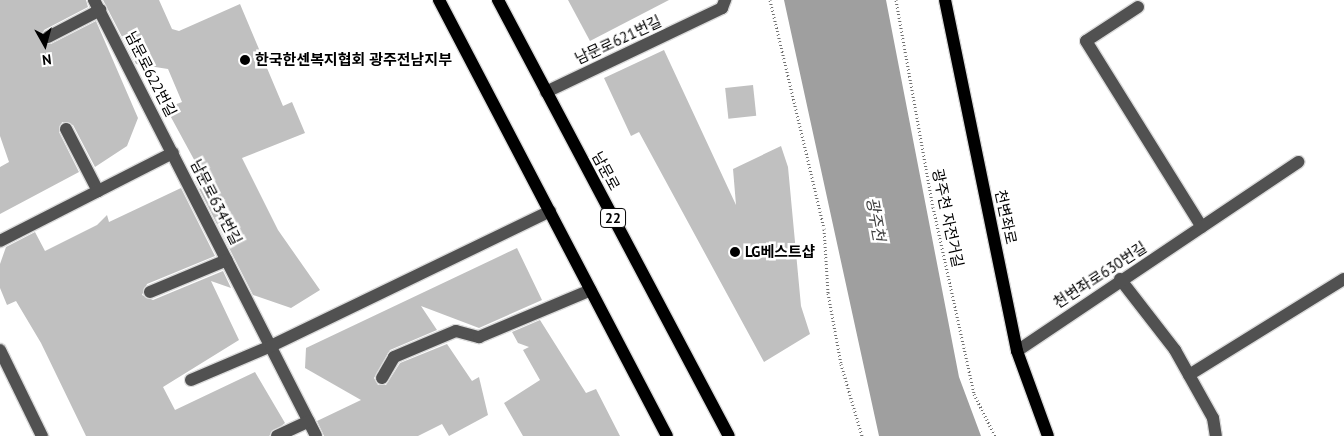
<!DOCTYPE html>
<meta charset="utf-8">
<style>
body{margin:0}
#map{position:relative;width:1344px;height:436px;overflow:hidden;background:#fff;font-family:"PT Sans","Noto Sans KR",sans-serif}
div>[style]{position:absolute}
.water>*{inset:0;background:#9f9f9f}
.building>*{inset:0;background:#c0c0c0;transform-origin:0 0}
.path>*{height:3px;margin-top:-1.5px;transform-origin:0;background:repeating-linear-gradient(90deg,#737373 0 1px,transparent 0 3.5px)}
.roads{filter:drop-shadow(1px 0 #dbdbdb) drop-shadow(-1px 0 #dbdbdb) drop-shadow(0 1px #dbdbdb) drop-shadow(0 -1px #dbdbdb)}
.minor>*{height:12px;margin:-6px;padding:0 6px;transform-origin:6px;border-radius:6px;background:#515151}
.major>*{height:12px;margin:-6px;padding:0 6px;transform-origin:6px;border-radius:6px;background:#000}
.dots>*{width:14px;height:14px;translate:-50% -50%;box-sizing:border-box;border:2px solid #fff;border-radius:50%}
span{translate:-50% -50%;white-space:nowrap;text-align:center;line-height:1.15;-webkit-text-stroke:5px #fff;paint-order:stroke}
.shield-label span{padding:1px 4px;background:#fff;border:1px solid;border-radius:4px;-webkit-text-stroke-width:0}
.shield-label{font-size:14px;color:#000;font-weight:700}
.street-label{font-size:15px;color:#000}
.poi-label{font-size:15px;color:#000;font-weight:700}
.left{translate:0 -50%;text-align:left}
.water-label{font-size:16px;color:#404040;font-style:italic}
.north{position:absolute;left:20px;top:20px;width:50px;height:50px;-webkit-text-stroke:4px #fff;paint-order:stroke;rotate:173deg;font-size:14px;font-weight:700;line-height:20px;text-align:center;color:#000}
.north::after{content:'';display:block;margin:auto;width:18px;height:22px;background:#000;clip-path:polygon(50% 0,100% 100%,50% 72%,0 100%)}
</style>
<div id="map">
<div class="water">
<div style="clip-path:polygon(784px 0,886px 0,959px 377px,981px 436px,879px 436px)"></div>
</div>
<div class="building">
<div style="clip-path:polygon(0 0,86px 0,88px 7px,44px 30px,41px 40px,51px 44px,96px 21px,138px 118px,127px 146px,95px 167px,73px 125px,62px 122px,59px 132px,79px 172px,0 214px,0 167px,9px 162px,0 136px)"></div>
<div style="clip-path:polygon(103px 0,159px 0,172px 29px,179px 31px,240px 4px,283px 106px,292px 102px,305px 133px,242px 158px,278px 230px,320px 290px,291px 308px,253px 295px,195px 181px,204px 178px,166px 108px,182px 102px,168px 69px,136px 64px)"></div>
<div style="clip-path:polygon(568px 0,669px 0,590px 41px)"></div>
<div style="clip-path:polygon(664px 50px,736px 205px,733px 169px,781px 146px,788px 167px,801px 306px,810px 334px,764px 362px,639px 132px,631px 136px,604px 78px)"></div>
<div style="left:753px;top:85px;width:31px;height:28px;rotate:84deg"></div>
<div style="clip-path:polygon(181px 188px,215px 256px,147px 284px,142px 295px,153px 300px,223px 271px,231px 288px,211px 281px,239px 340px,163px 387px,175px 410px,255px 372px,285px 423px,269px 436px,86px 436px,41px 343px,16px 301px,7px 305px,0 288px,0 264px,6px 247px,35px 232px,45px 251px,97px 225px,107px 215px,109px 222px)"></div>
<div style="clip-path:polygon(517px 248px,542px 300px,479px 328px,421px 306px,437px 330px,390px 350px,374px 378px,378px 385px,386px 385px,400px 363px,447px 344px,472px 381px,479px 377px,488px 415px,449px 436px,442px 424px,418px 436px,324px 436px,317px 421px,361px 400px,305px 368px,306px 348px)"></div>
<div style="clip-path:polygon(540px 320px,586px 393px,596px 389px,620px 436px,523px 436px,504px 403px,540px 380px,523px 350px,529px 347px,518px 343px,512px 332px)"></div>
</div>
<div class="path">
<div style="left:770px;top:0;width:235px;rotate:76.7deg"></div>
<div style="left:824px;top:229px;width:64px;rotate:86.4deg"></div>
<div style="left:828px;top:293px;width:72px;rotate:79.6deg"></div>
<div style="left:841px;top:364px;width:75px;rotate:73.7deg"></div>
<div style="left:896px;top:0;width:210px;rotate:79.9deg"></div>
<div style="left:933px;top:207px;width:191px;rotate:77.6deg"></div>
<div style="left:974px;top:394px;width:47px;rotate:63.4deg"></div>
</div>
<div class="roads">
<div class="minor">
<div style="left:94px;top:0;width:489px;rotate:63deg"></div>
<div style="left:1138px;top:7px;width:62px;rotate:146.8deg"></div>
<div style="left:1086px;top:41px;width:219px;rotate:58.1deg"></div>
<div style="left:48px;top:37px;width:59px;rotate:-27.4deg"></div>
<div style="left:546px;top:92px;width:195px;rotate:-25.5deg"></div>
<div style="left:722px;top:8px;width:9px;rotate:-69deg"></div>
<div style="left:66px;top:129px;width:70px;rotate:62.7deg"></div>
<div style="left:0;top:241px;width:194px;rotate:-27deg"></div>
<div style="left:1120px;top:279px;width:90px;rotate:52.2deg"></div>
<div style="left:1175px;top:350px;width:78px;rotate:60.8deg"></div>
<div style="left:1213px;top:418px;width:18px;rotate:81deg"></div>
<div style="left:150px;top:292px;width:83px;rotate:-22.6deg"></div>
<div style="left:0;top:350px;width:96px;rotate:64deg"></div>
<div style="left:1017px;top:351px;width:339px;rotate:-33.9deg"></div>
<div style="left:1189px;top:375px;width:182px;rotate:-31.8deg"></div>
<div style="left:382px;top:378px;width:24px;rotate:-60deg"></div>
<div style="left:394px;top:357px;width:67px;rotate:-22.8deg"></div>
<div style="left:456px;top:331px;width:24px;rotate:15deg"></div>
<div style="left:479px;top:337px;width:121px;rotate:-22.8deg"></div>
<div style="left:191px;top:380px;width:87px;rotate:-23deg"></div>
<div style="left:271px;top:346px;width:310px;rotate:-25.8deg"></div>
<div style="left:277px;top:436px;width:35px;rotate:-25deg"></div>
</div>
<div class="major">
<div style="left:439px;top:0;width:492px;rotate:62.4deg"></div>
<div style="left:498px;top:0;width:493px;rotate:62.1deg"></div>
<div style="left:945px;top:0;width:358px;rotate:78.4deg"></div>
<div style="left:1017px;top:351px;width:90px;rotate:70deg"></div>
</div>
</div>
<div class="dots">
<div style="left:245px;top:60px;background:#000"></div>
<div style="left:735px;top:252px;background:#000"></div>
</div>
<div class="shield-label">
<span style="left:613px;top:218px">22</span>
</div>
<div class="street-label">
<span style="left:618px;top:40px;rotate:-25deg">남문로621번길</span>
<span style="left:151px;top:74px;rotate:63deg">남문로622번길</span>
<span style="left:606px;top:171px;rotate:62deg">남문로</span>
<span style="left:216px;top:202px;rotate:63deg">남문로634번길</span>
<span style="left:1006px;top:217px;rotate:78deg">천변좌로</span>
<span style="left:948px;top:218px;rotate:78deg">광주천 자전거길</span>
<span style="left:1100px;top:275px;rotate:-33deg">천변좌로630번길</span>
</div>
<div class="poi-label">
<span class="left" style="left:255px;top:60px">한국한센복지협회 광주전남지부</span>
<span class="left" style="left:745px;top:252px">LG베스트샵</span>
</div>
<div class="water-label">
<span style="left:876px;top:219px;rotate:80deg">광주천</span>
</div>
<div class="north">N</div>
</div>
